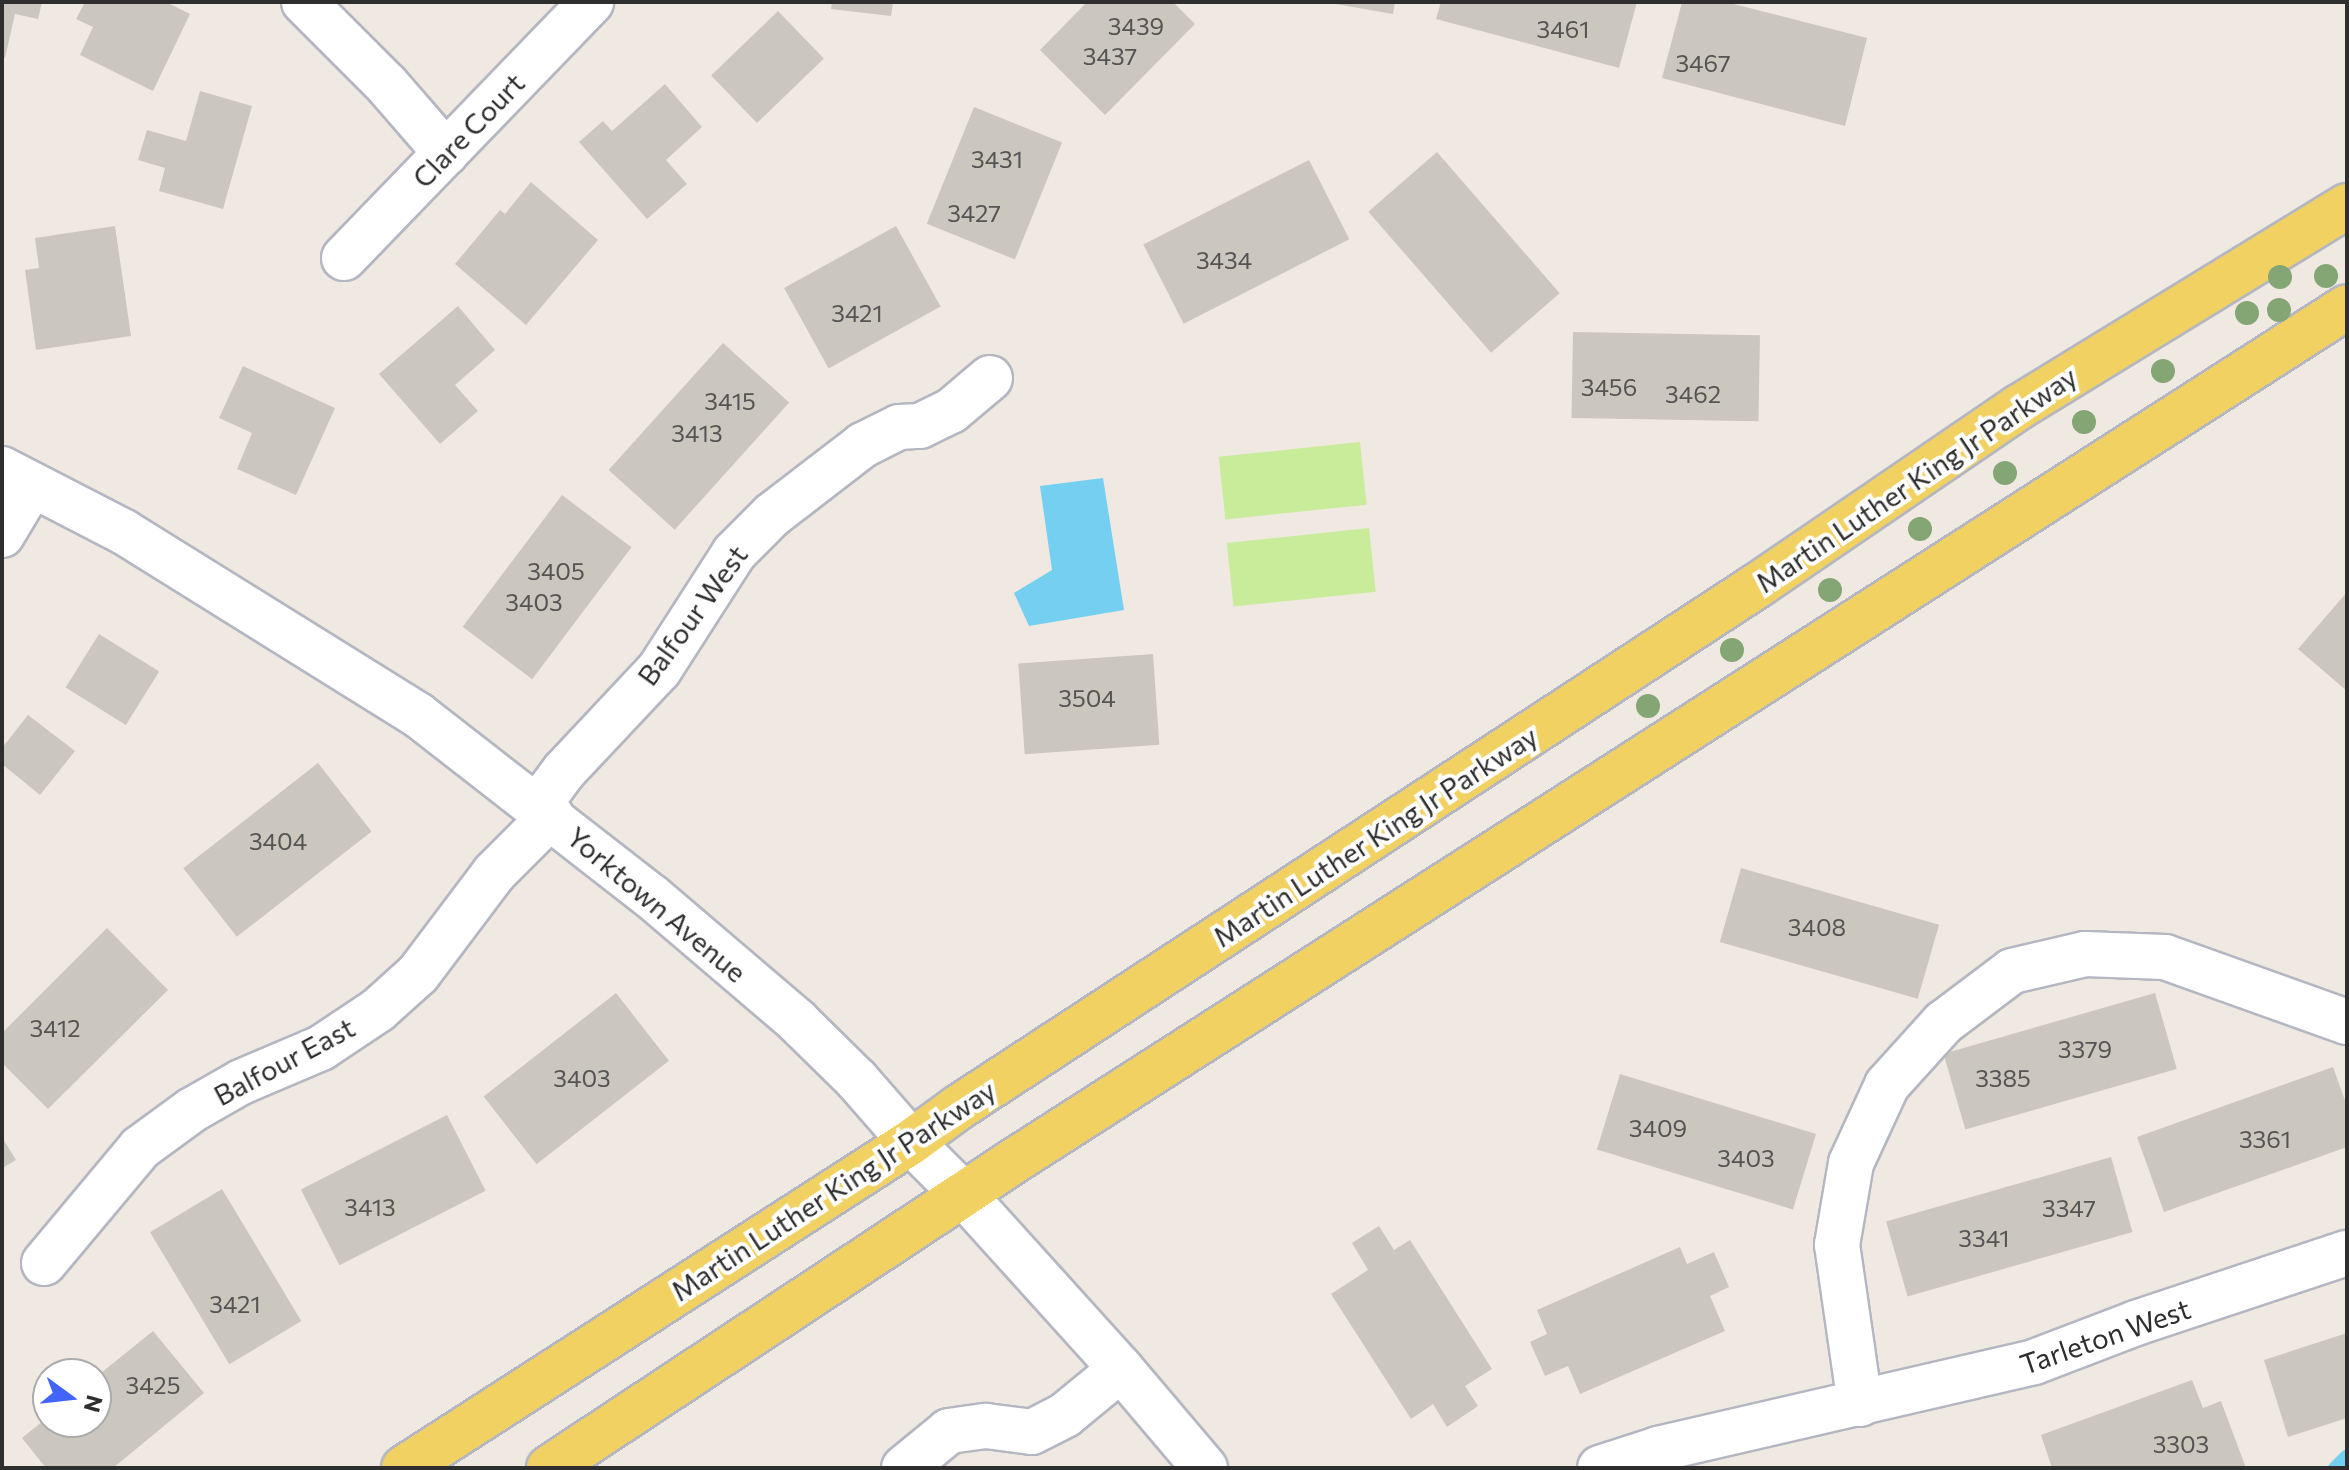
<!DOCTYPE html>
<style>
body{margin:0}
#map{position:relative;width:2349px;height:1470px;overflow:hidden;background:#efe9e1;font-family:Commissioner,sans-serif}
div>[style]{position:absolute}
.pitch>*{inset:0;background:#c9ec9a;transform-origin:0 0}
.water>*{inset:0;background:#75cff0}
.stream>*{height:12px;margin:-6px;padding:0 6px;transform-origin:6px;border-radius:6px;background:#75cff0}
.building>*{inset:0;background:#cbc7bf;transform-origin:0 0}
.roads{filter:drop-shadow(2px 0 #b4b7c1) drop-shadow(-2px 0 #b4b7c1) drop-shadow(0 2px #b4b7c1) drop-shadow(0 -2px #b4b7c1)}
.minor>*{height:44px;margin:-22px;padding:0 22px;transform-origin:22px;border-radius:22px;background:#fff}
.major>*{height:44px;margin:-22px;padding:0 22px;transform-origin:22px;border-radius:22px;background:#f2d163}
.trees>*{width:24px;height:24px;margin:-12px;border-radius:50%;background:#84a574}
span{translate:-50% -50%;white-space:nowrap;text-align:center;line-height:1.15;-webkit-text-stroke:8px #fff;paint-order:stroke}
.number-label{font-size:24px;color:#555452}
.number-label span{-webkit-text-stroke-width:0}
.street-label{font-size:28px;color:#2e2e2e}
.frame{position:absolute;inset:0;border:4px solid #2e2e2e;pointer-events:none}
.north{position:absolute;left:32px;top:1358px;width:80px;height:80px;box-sizing:border-box;background:#fff;border:2px solid #ababab;border-radius:50%;rotate:105deg;font-size:22px;font-weight:700;line-height:32px;text-align:center;color:#2e2e2e}
.north::after{content:'';display:block;margin:auto;width:28px;height:36px;background:#4264fb;clip-path:polygon(50% 0,100% 100%,50% 72%,0 100%)}
</style>
<div id="map">
<div class="pitch">
<div style="left:1360px;top:442px;width:63px;height:142px;rotate:84deg"></div>
<div style="left:1369px;top:528px;width:64px;height:143px;rotate:84deg"></div>
</div>
<div class="water">
<div style="clip-path:polygon(1103px 478px,1124px 610px,1029px 626px,1014px 593px,1052px 570px,1040px 486px)"></div>
</div>
<div class="stream">
<div style="left:2334px;top:1468px;width:18px;rotate:-45deg"></div>
</div>
<div class="building">
<div style="clip-path:polygon(2px 2px,42px 2px,38px 19px,15px 14px,5px 58px,2px 57px)"></div>
<div style="clip-path:polygon(85px 2px,166px 2px,190px 14px,153px 91px,80px 55px,93px 27px,76px 19px)"></div>
<div style="clip-path:polygon(832px 2px,893px 2px,891px 16px,831px 9px)"></div>
<div style="clip-path:polygon(1087px 2px,1173px 2px,1195px 24px,1105px 115px,1040px 50px)"></div>
<div style="clip-path:polygon(1324px 2px,1395px 2px,1393px 14px)"></div>
<div style="clip-path:polygon(1441px 2px,1637px 2px,1619px 68px,1436px 19px)"></div>
<div style="clip-path:polygon(1682px 2px,1726px 2px,1867px 38px,1845px 126px,1662px 78px)"></div>
<div style="left:778px;top:11px;width:66px;height:93px;rotate:46deg"></div>
<div style="clip-path:polygon(665px 84px,702px 127px,666px 160px,687px 184px,647px 219px,579px 142px,603px 121px,612px 131px)"></div>
<div style="clip-path:polygon(200px 91px,252px 106px,223px 209px,159px 191px,165px 168px,138px 160px,147px 130px,186px 141px)"></div>
<div style="left:974px;top:107px;width:95px;height:126px;rotate:22deg"></div>
<div style="left:1437px;top:152px;width:187px;height:91px;rotate:49deg"></div>
<div style="left:1309px;top:160px;width:89px;height:186px;rotate:63deg"></div>
<div style="clip-path:polygon(531px 182px,598px 240px,526px 325px,455px 264px,500px 210px,505px 214px)"></div>
<div style="clip-path:polygon(115px 226px,131px 336px,36px 350px,25px 270px,39px 268px,35px 238px)"></div>
<div style="left:896px;top:226px;width:92px;height:128px;rotate:61deg"></div>
<div style="clip-path:polygon(458px 306px,495px 350px,455px 385px,478px 411px,440px 444px,379px 374px)"></div>
<div style="left:1573px;top:332px;width:187px;height:86px;rotate:1deg"></div>
<div style="left:723px;top:343px;width:89px;height:171px;rotate:42deg"></div>
<div style="clip-path:polygon(243px 366px,335px 408px,296px 495px,237px 469px,252px 433px,219px 418px)"></div>
<div style="left:562px;top:495px;width:87px;height:165px;rotate:37deg"></div>
<div style="clip-path:polygon(2347px 592px,2347px 691px,2298px 649px)"></div>
<div style="left:99px;top:634px;width:71px;height:63px;rotate:32deg"></div>
<div style="left:1153px;top:654px;width:91px;height:135px;rotate:86deg"></div>
<div style="clip-path:polygon(28px 715px,75px 751px,40px 795px,2px 764px,2px 748px)"></div>
<div style="left:318px;top:763px;width:87px;height:171px;rotate:52deg"></div>
<div style="left:1741px;top:868px;width:206px;height:77px;rotate:16deg"></div>
<div style="clip-path:polygon(107px 928px,168px 990px,48px 1109px,2px 1063px,2px 1033px)"></div>
<div style="left:616px;top:993px;width:86px;height:168px;rotate:52deg"></div>
<div style="left:2155px;top:993px;width:79px;height:220px;rotate:74deg"></div>
<div style="clip-path:polygon(2333px 1067px,2347px 1106px,2347px 1147px,2164px 1212px,2137px 1137px)"></div>
<div style="left:1620px;top:1074px;width:205px;height:79px;rotate:17deg"></div>
<div style="left:447px;top:1115px;width:85px;height:164px;rotate:63deg"></div>
<div style="clip-path:polygon(2px 1137px,16px 1160px,2px 1168px)"></div>
<div style="left:2111px;top:1157px;width:78px;height:234px;rotate:74deg"></div>
<div style="left:222px;top:1189px;width:154px;height:84px;rotate:59deg"></div>
<div style="clip-path:polygon(1379px 1226px,1394px 1250px,1410px 1240px,1492px 1369px,1465px 1386px,1478px 1406px,1447px 1427px,1433px 1404px,1411px 1419px,1331px 1294px,1368px 1270px,1352px 1243px)"></div>
<div style="clip-path:polygon(1680px 1247px,1687px 1264px,1714px 1252px,1729px 1287px,1710px 1296px,1725px 1331px,1580px 1394px,1568px 1366px,1545px 1376px,1530px 1342px,1547px 1334px,1537px 1310px)"></div>
<div style="clip-path:polygon(153px 1331px,204px 1393px,113px 1468px,46px 1468px,22px 1438px,48px 1417px,48px 1422px,96px 1422px,96px 1377px)"></div>
<div style="clip-path:polygon(2347px 1333px,2347px 1418px,2288px 1437px,2264px 1360px)"></div>
<div style="clip-path:polygon(2192px 1380px,2203px 1408px,2221px 1401px,2246px 1468px,2052px 1468px,2041px 1435px)"></div>
</div>
<div class="roads">
<div class="minor">
<div style="left:304px;top:2px;width:117px;rotate:45deg"></div>
<div style="left:387px;top:85px;width:90px;rotate:49.1deg"></div>
<div style="left:344px;top:258px;width:356px;rotate:-46deg"></div>
<div style="left:2px;top:469px;width:137px;rotate:27.3deg"></div>
<div style="left:124px;top:532px;width:346px;rotate:31.9deg"></div>
<div style="left:418px;top:715px;width:296px;rotate:37.9deg"></div>
<div style="left:652px;top:897px;width:191px;rotate:40.5deg"></div>
<div style="left:797px;top:1021px;width:84px;rotate:44.5deg"></div>
<div style="left:857px;top:1080px;width:82px;rotate:48.9deg"></div>
<div style="left:911px;top:1142px;width:74px;rotate:45deg"></div>
<div style="left:963px;top:1194px;width:236px;rotate:47.9deg"></div>
<div style="left:1121px;top:1369px;width:130px;rotate:49.7deg"></div>
<div style="left:2px;top:535px;width:58px;rotate:-59deg"></div>
<div style="left:538px;top:806px;width:44px;rotate:-53.4deg"></div>
<div style="left:564px;top:771px;width:139px;rotate:-46.8deg"></div>
<div style="left:659px;top:670px;width:139px;rotate:-57.3deg"></div>
<div style="left:734px;top:553px;width:54px;rotate:-45deg"></div>
<div style="left:772px;top:515px;width:115px;rotate:-37.6deg"></div>
<div style="left:863px;top:445px;width:40px;rotate:-26.6deg"></div>
<div style="left:899px;top:427px;width:21px;rotate:-3deg"></div>
<div style="left:920px;top:426px;width:34px;rotate:-26deg"></div>
<div style="left:951px;top:411px;width:51px;rotate:-40.2deg"></div>
<div style="left:44px;top:1263px;width:150px;rotate:-50.1deg"></div>
<div style="left:140px;top:1148px;width:64px;rotate:-36.2deg"></div>
<div style="left:192px;top:1110px;width:56px;rotate:-29.7deg"></div>
<div style="left:241px;top:1082px;width:87px;rotate:-23deg"></div>
<div style="left:321px;top:1048px;width:69px;rotate:-33.7deg"></div>
<div style="left:378px;top:1010px;width:54px;rotate:-42deg"></div>
<div style="left:418px;top:974px;width:126px;rotate:-53deg"></div>
<div style="left:494px;top:873px;width:81px;rotate:-45deg"></div>
<div style="left:1860px;top:1404px;width:161px;rotate:-98.2deg"></div>
<div style="left:1837px;top:1245px;width:83px;rotate:-80.3deg"></div>
<div style="left:1851px;top:1163px;width:86px;rotate:-65.2deg"></div>
<div style="left:1887px;top:1085px;width:84px;rotate:-47.9deg"></div>
<div style="left:1943px;top:1023px;width:86px;rotate:-37deg"></div>
<div style="left:2012px;top:971px;width:75px;rotate:-13.1deg"></div>
<div style="left:2085px;top:954px;width:80px;rotate:2.1deg"></div>
<div style="left:2165px;top:957px;width:193px;rotate:19.7deg"></div>
<div style="left:904px;top:1468px;width:58px;rotate:-39.4deg"></div>
<div style="left:949px;top:1431px;width:37px;rotate:-8deg"></div>
<div style="left:986px;top:1426px;width:46px;rotate:7.4deg"></div>
<div style="left:1032px;top:1432px;width:37px;rotate:-27deg"></div>
<div style="left:1065px;top:1415px;width:72px;rotate:-39.4deg"></div>
<div style="left:1600px;top:1468px;width:61px;rotate:-18.1deg"></div>
<div style="left:1658px;top:1449px;width:386px;rotate:-13deg"></div>
<div style="left:2034px;top:1362px;width:109px;rotate:-20.9deg"></div>
<div style="left:2136px;top:1323px;width:222px;rotate:-18.4deg"></div>
</div>
<div class="major">
<div style="left:404px;top:1468px;width:603px;rotate:-32.74deg"></div>
<div style="left:911px;top:1142px;width:59px;rotate:-36.1deg"></div>
<div style="left:959px;top:1107px;width:954px;rotate:-33.16deg"></div>
<div style="left:1758px;top:585px;width:316px;rotate:-34.3deg"></div>
<div style="left:2019px;top:407px;width:385px;rotate:-31.5deg"></div>
<div style="left:549px;top:1468px;width:561px;rotate:-33.44deg"></div>
<div style="left:1017px;top:1159px;width:1579px;rotate:-32.64deg"></div>
</div>
</div>
<div class="trees">
<div style="left:2326px;top:276px"></div>
<div style="left:2280px;top:277px"></div>
<div style="left:2279px;top:310px"></div>
<div style="left:2247px;top:313px"></div>
<div style="left:2163px;top:371px"></div>
<div style="left:2084px;top:422px"></div>
<div style="left:2005px;top:473px"></div>
<div style="left:1920px;top:529px"></div>
<div style="left:1830px;top:590px"></div>
<div style="left:1732px;top:650px"></div>
<div style="left:1648px;top:706px"></div>
</div>
<div class="number-label">
<span style="left:1136px;top:26px">3439</span>
<span style="left:1563px;top:29px">3461</span>
<span style="left:1110px;top:56px">3437</span>
<span style="left:1703px;top:63px">3467</span>
<span style="left:997px;top:159px">3431</span>
<span style="left:974px;top:213px">3427</span>
<span style="left:1224px;top:260px">3434</span>
<span style="left:857px;top:313px">3421</span>
<span style="left:1609px;top:387px">3456</span>
<span style="left:1693px;top:394px">3462</span>
<span style="left:730px;top:401px">3415</span>
<span style="left:697px;top:433px">3413</span>
<span style="left:556px;top:571px">3405</span>
<span style="left:534px;top:602px">3403</span>
<span style="left:1087px;top:698px">3504</span>
<span style="left:278px;top:841px">3404</span>
<span style="left:1817px;top:927px">3408</span>
<span style="left:55px;top:1028px">3412</span>
<span style="left:2085px;top:1049px">3379</span>
<span style="left:582px;top:1078px">3403</span>
<span style="left:2003px;top:1078px">3385</span>
<span style="left:1658px;top:1128px">3409</span>
<span style="left:2265px;top:1139px">3361</span>
<span style="left:1746px;top:1158px">3403</span>
<span style="left:370px;top:1207px">3413</span>
<span style="left:2069px;top:1208px">3347</span>
<span style="left:1984px;top:1238px">3341</span>
<span style="left:235px;top:1304px">3421</span>
<span style="left:153px;top:1385px">3425</span>
<span style="left:2181px;top:1444px">3303</span>
</div>
<div class="street-label">
<span style="left:468px;top:130px;rotate:-46deg">Clare Court</span>
<span style="left:1916px;top:479px;rotate:-34deg">Martin Luther King Jr Parkway</span>
<span style="left:692px;top:615px;rotate:-54deg">Balfour West</span>
<span style="left:1375px;top:836px;rotate:-33deg">Martin Luther King Jr Parkway</span>
<span style="left:657px;top:904px;rotate:40deg">Yorktown Avenue</span>
<span style="left:284px;top:1061px;rotate:-28deg">Balfour East</span>
<span style="left:833px;top:1190px;rotate:-33deg">Martin Luther King Jr Parkway</span>
<span style="left:2105px;top:1336px;rotate:-19deg">Tarleton West</span>
</div>
<div class="frame"></div>
<div class="north">N</div>
</div>
